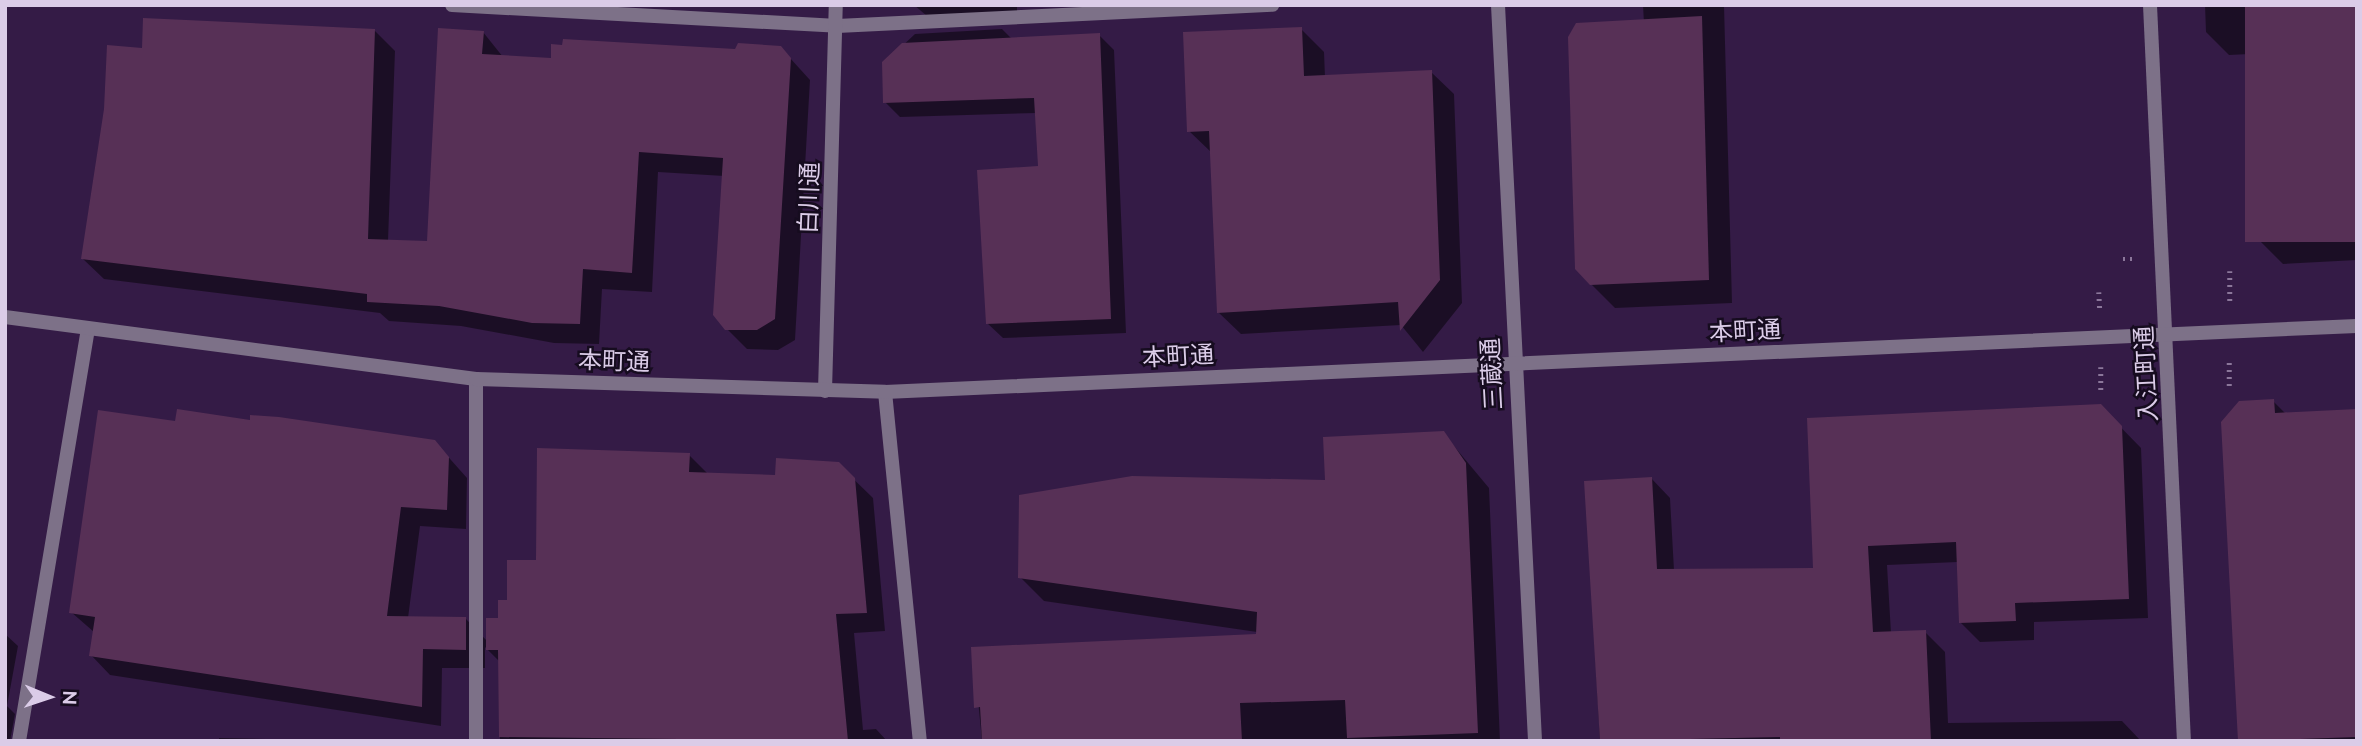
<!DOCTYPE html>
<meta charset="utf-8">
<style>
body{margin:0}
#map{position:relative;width:2362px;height:746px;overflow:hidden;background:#341b46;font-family:Raleway,"Noto Sans JP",sans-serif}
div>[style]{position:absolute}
.shadow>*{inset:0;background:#0007}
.building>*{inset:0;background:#573056;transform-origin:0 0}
.path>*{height:4.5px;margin-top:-2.25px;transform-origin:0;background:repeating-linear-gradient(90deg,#8b779a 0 2px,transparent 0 7px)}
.minor>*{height:14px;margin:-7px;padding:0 7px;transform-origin:7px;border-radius:7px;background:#7d7188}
.tertiary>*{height:14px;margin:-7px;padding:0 7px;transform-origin:7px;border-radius:7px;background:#7d7188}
span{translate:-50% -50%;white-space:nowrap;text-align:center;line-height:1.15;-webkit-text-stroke:5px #160c1f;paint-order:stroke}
.street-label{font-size:24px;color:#dbcce8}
.frame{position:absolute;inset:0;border:7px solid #dbcce8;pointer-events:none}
.north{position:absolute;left:14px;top:662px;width:70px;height:70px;-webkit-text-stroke:5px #160c1f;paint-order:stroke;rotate:92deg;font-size:19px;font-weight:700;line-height:28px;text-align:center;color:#dbcce8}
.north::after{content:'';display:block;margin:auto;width:24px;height:32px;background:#dbcce8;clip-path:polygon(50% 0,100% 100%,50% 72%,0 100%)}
</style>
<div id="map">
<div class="shadow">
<div style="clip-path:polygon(914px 5px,1017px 5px,1017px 23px,940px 27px)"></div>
<div style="clip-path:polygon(1643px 5px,1724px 5px,1732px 303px,1615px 308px,1591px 284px,1644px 24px)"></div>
<div style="clip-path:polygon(2205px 5px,2357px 5px,2357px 260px,2283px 264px,2260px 241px,2250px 54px,2229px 55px,2206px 32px)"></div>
<div style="clip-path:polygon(1002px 29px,1014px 41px,1099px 35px,1114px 50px,1126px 333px,1003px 338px,987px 323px,1040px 168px,1037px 113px,900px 117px,885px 102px,884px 63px,915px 34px)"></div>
<div style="clip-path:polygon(1301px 29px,1324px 52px,1325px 77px,1431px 72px,1454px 94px,1462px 303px,1423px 352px,1401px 325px,1241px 334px,1218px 312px,1212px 153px,1189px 131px)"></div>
<div style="clip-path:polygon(375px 31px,395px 51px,388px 241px,428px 243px,483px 32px,503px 57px,552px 60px,780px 47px,810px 80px,795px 340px,778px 350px,747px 349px,726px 328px,724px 176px,658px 172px,652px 292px,602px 289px,599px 344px,554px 343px,461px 326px,389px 321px,380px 313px,104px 279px,83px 259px,144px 49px)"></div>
<div style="clip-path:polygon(2273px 401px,2286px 414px,2357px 411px,2357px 741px,2240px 741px)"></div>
<div style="clip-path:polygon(2100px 406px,2141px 448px,2148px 618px,2034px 622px,2034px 640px,1980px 642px,1960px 622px,1958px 562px,1887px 565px,1891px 633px,1925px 632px,1945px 652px,1948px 723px,2122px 721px,2141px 741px,1600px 741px,1586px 482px,1651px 478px,1670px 498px,1674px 570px,1815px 569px)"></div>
<div style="clip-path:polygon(251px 422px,435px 442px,467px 478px,466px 529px,420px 526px,408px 618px,466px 619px,487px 641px,538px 562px,689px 455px,708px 474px,777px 477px,838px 464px,873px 498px,885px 631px,854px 633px,863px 730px,876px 729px,887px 741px,500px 741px,500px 662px,485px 647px,485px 668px,442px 668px,441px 726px,110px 675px,91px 655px,94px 632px,71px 612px,177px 423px)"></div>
<div style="clip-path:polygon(1443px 433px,1489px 488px,1500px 741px,982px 741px,973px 648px,1257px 636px,1257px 632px,1044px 601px,1020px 577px,1327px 482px)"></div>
<div style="clip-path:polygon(5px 634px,18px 646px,7px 706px,15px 714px,10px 741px,5px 741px)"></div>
<div style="clip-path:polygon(219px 738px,362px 741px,219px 741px)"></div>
</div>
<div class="building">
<div style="left:2245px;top:5px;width:112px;height:237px"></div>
<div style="clip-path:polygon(1702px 16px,1709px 280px,1590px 285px,1575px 269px,1568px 37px,1576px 23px)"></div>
<div style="clip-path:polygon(143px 18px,375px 29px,368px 239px,427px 241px,438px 28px,484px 31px,482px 54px,551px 58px,551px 44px,562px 45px,563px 39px,735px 49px,738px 43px,781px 46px,791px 58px,775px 319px,757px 330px,725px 330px,713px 315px,723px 158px,639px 152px,632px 273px,583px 269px,580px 324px,532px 323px,439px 306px,367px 302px,367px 294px,81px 259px,104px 109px,107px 45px,142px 48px)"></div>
<div style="clip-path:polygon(1302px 27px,1304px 76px,1432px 70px,1440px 280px,1400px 331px,1398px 302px,1217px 313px,1209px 131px,1187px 132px,1183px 32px)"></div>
<div style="clip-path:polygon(1100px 33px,1111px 319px,986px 324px,977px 170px,1038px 166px,1034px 98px,883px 103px,882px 62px,902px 43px)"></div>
<div style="clip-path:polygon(2274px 399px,2275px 413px,2357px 409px,2357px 737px,2238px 741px,2221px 422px,2239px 401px)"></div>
<div style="clip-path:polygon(2101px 404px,2122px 426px,2129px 599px,2015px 603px,2016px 621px,1959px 623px,1956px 542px,1868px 546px,1873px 632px,1926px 630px,1931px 741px,1780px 741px,1780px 737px,1600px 741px,1584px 481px,1652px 477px,1657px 569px,1813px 568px,1807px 418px)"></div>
<div style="clip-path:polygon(177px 409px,250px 420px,250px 415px,279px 417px,435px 440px,449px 457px,447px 510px,401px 507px,387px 616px,466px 617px,466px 650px,423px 649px,422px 707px,89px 656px,95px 617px,69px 613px,98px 410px,175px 421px)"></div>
<div style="clip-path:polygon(1444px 431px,1466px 463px,1478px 733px,1347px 738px,1345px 700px,1240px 703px,1242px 741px,982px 741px,980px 707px,974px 708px,971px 647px,1256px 634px,1257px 612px,1018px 578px,1019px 495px,1132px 476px,1325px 480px,1323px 437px)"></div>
<div style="clip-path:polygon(537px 448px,690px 453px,689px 472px,775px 475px,776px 458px,839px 462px,855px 478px,867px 613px,836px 614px,848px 741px,499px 737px,498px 650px,486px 650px,486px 618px,498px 618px,498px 600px,507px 600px,507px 560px,536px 560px)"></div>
</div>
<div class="path">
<div style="left:2123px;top:259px;width:10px"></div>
<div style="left:2230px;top:271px;width:34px;rotate:90deg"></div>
<div style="left:2099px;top:292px;width:17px;rotate:87deg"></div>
<div style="left:2101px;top:367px;width:27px;rotate:90deg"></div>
<div style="left:2229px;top:386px;width:27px;rotate:-90deg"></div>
</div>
<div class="minor">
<div style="left:452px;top:5px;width:386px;rotate:3.1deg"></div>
<div style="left:837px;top:26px;width:436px;rotate:-2.8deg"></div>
<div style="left:2150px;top:5px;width:737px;rotate:87.36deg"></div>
<div style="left:825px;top:391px;width:386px;rotate:-88.4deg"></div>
<div style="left:885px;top:392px;width:351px;rotate:84.3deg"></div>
<div style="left:19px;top:741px;width:418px;rotate:-80.5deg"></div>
<div style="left:476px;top:741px;width:362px;rotate:-90deg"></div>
</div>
<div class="tertiary">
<div style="left:1498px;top:5px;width:737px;rotate:87.12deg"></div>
<div style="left:5px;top:317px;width:475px;rotate:7.5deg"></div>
<div style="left:476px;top:379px;width:409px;rotate:1.8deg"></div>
<div style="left:885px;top:392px;width:1473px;rotate:-2.57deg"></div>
</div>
<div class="street-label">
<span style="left:809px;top:198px;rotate:-88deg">白川通</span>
<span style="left:1745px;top:331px;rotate:-3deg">本町通</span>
<span style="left:1178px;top:356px;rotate:-3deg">本町通</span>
<span style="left:614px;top:361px;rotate:2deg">本町通</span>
<span style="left:1492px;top:374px;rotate:-93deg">三蔵通</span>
<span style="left:2146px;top:374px;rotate:-93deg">入江町通</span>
</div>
<div class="frame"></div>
<div class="north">N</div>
</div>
